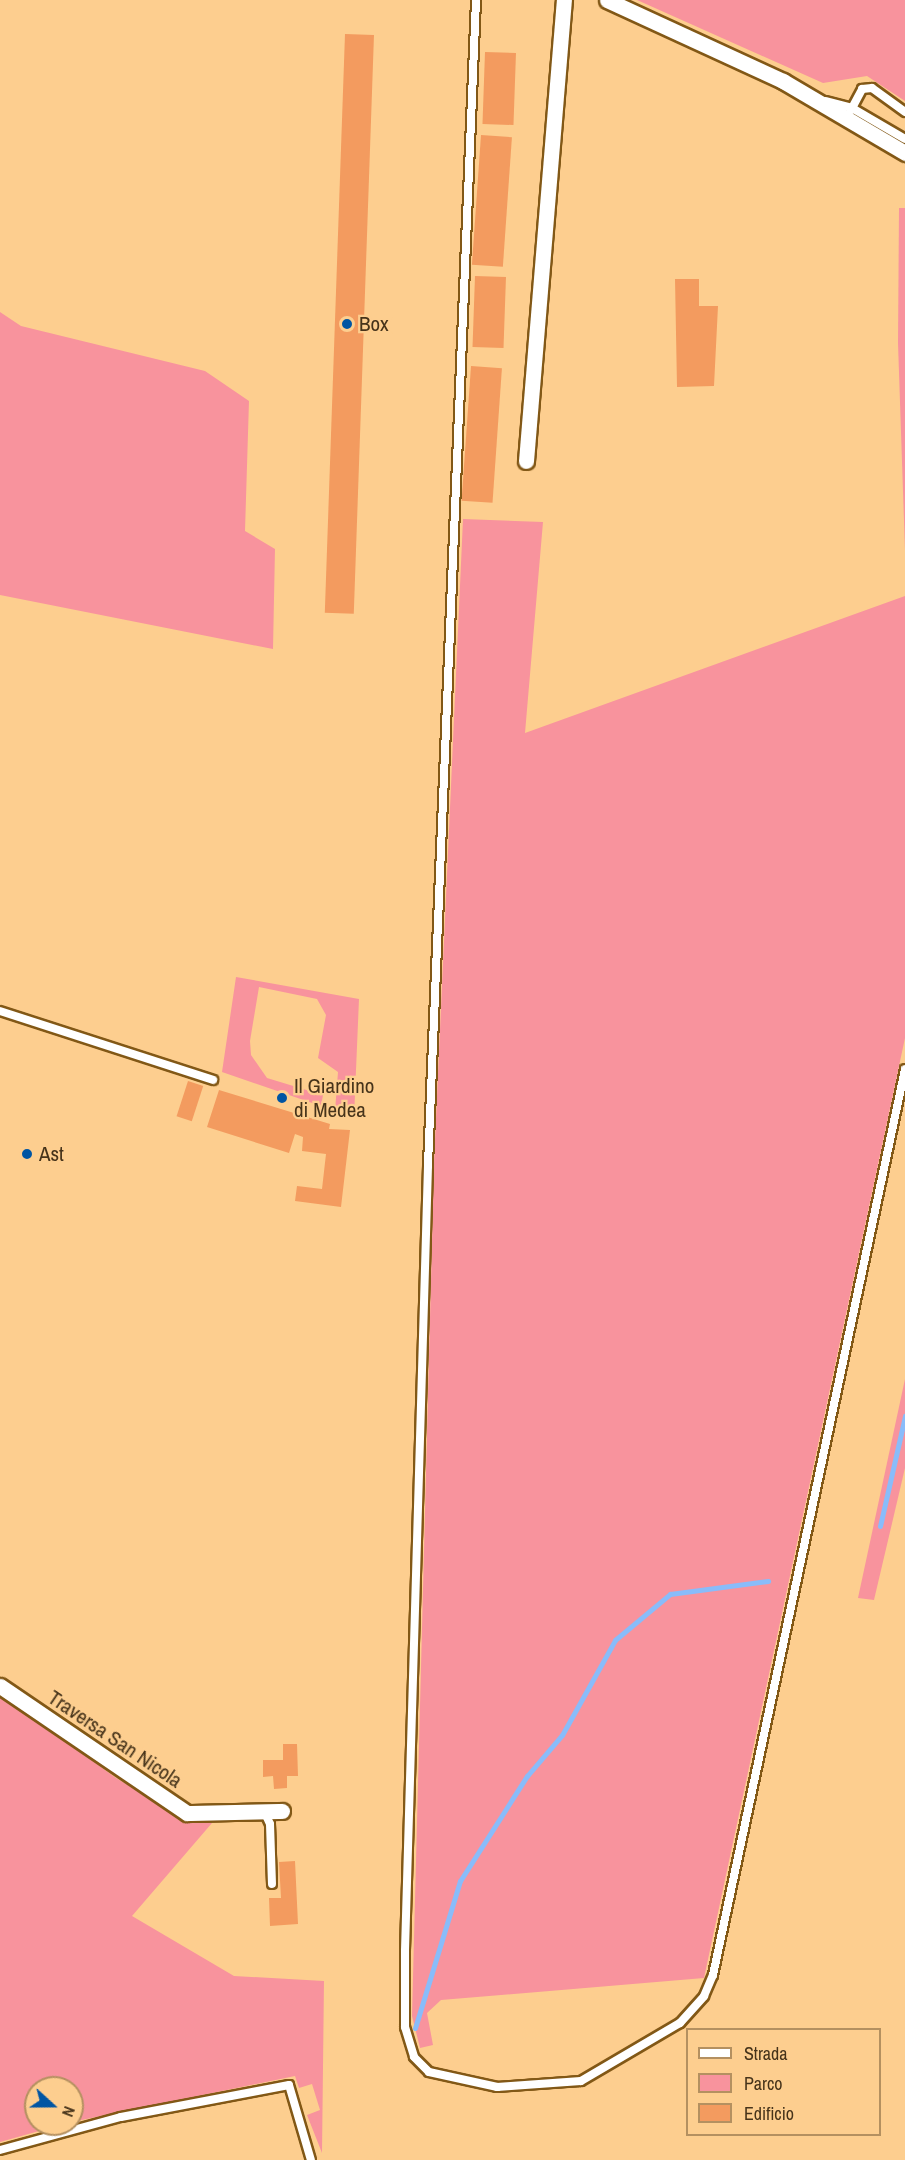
<!DOCTYPE html>
<style>
body{margin:0}
#map{position:relative;width:905px;height:2160px;overflow:hidden;background:#fdce8f;font-family:"Archivo Narrow",sans-serif}
div>[style]{position:absolute}
.green>*{inset:0;background:#f8939d}
.stream>*{height:5px;margin:-2.5px;padding:0 2.5px;transform-origin:2.5px;border-radius:2.5px;background:#89bcfa}
.building>*{inset:0;background:#f39b5f;transform-origin:0 0}
.roads{filter:drop-shadow(2px 0 #825816) drop-shadow(-2px 0 #825816) drop-shadow(0 2px #825816) drop-shadow(0 -2px #825816)}
.lane>*{height:8px;margin:-4px;padding:0 4px;transform-origin:4px;border-radius:4px;background:#fff}
.street>*{height:15px;margin:-7.5px;padding:0 7.5px;transform-origin:7.5px;border-radius:7.5px;background:#fff}
.dots>*{width:16px;height:16px;translate:-50% -50%;box-sizing:border-box;border:3px solid #fdce8f;border-radius:50%}
span{translate:-50% -50%;white-space:nowrap;text-align:center;line-height:1.15;-webkit-text-stroke:4.5px #fdce8f;paint-order:stroke}
.poi-label{font-size:21px;color:#46331a}
.left{translate:0 -50%;text-align:left}
.street-label{font-size:21px;color:#46331a}
.legend{position:absolute;left:686px;top:2028px;width:195px;height:108px;box-sizing:border-box;background:#fdce8f;border:2px solid #b49060;margin:0;padding:8px 10px;list-style:none;font-size:18px;color:#46331a}
.legend li{display:flex;align-items:center;gap:12px;height:30px}
.legend b{width:30px;border:2px solid #b49060}
.north{position:absolute;left:24px;top:2076px;width:60px;height:60px;box-sizing:border-box;background:#fdce8f;border:2px solid #b49060;border-radius:50%;rotate:111deg;font-size:16px;font-weight:700;line-height:24px;text-align:center;color:#46331a}
.north::after{content:'';display:block;margin:auto;width:21px;height:27px;background:#0055a3;clip-path:polygon(50% 0,100% 100%,50% 72%,0 100%)}
</style>
<div id="map">
<div class="green">
<div style="clip-path:polygon(637px 0,905px 0,905px 101px,867px 76px,823px 83px)"></div>
<div style="clip-path:polygon(899px 208px,905px 208px,905px 550px,898px 343px)"></div>
<div style="clip-path:polygon(0 312px,21px 326px,205px 371px,249px 401px,245px 531px,275px 549px,273px 649px,0 595px)"></div>
<div style="clip-path:polygon(463px 519px,543px 522px,525px 733px,905px 596px,905px 1038px,704px 1978px,441px 2000px,427px 2013px,433px 2045px,420px 2048px,412px 2016px,434px 1163px)"></div>
<div style="clip-path:polygon(236px 977px,359px 999px,354px 1118px,335px 1111px,338px 1072px,318px 1058px,326px 1015px,317px 999px,259px 987px,250px 1041px,251px 1055px,267px 1078px,323px 1095px,321px 1106px,222px 1072px)"></div>
<div style="clip-path:polygon(905px 1379px,905px 1468px,874px 1600px,858px 1598px)"></div>
<div style="clip-path:polygon(0 1694px,116px 1778px,178px 1815px,212px 1823px,132px 1916px,234px 1976px,324px 1981px,322px 2153px,307px 2115px,320px 2110px,312px 2084px,299px 2088px,295px 2076px,72px 2122px,72px 2088px,36px 2088px,36px 2124px,64px 2124px,0 2142px)"></div>
</div>
<div class="stream">
<div style="left:880px;top:1526px;width:113px;rotate:-77.2deg"></div>
<div style="left:415px;top:2028px;width:154px;rotate:-73deg"></div>
<div style="left:460px;top:1881px;width:125px;rotate:-57.5deg"></div>
<div style="left:527px;top:1776px;width:54px;rotate:-49.5deg"></div>
<div style="left:562px;top:1735px;width:109px;rotate:-60.8deg"></div>
<div style="left:615px;top:1640px;width:72px;rotate:-39.9deg"></div>
<div style="left:670px;top:1594px;width:99px;rotate:-7.6deg"></div>
</div>
<div class="building">
<div style="left:345px;top:34px;width:29px;height:579px;rotate:2deg"></div>
<div style="left:485px;top:52px;width:31px;height:72px;rotate:2deg"></div>
<div style="left:481px;top:135px;width:31px;height:130px;rotate:4deg"></div>
<div style="left:475px;top:276px;width:31px;height:71px;rotate:2deg"></div>
<div style="clip-path:polygon(675px 279px,699px 279px,699px 306px,718px 306px,714px 386px,677px 387px)"></div>
<div style="left:471px;top:366px;width:31px;height:135px;rotate:4deg"></div>
<div style="left:188px;top:1081px;width:16px;height:37px;rotate:18deg"></div>
<div style="clip-path:polygon(219px 1090px,330px 1124px,329px 1129px,350px 1130px,341px 1207px,295px 1201px,297px 1186px,322px 1189px,326px 1154px,302px 1151px,303px 1137px,295px 1134px,289px 1153px,207px 1127px)"></div>
<div style="clip-path:polygon(283px 1744px,297px 1744px,298px 1776px,287px 1776px,287px 1788px,274px 1789px,273px 1776px,263px 1777px,263px 1760px,283px 1760px)"></div>
<div style="clip-path:polygon(295px 1861px,298px 1924px,270px 1926px,269px 1898px,281px 1898px,279px 1862px)"></div>
</div>
<div class="roads">
<div class="lane">
<div style="left:476px;top:0;width:1167px;rotate:92.36deg"></div>
<div style="left:428px;top:1166px;width:785px;rotate:91.68deg"></div>
<div style="left:405px;top:1951px;width:76px;rotate:90deg"></div>
<div style="left:405px;top:2027px;width:31px;rotate:73deg"></div>
<div style="left:414px;top:2057px;width:21px;rotate:45deg"></div>
<div style="left:429px;top:2072px;width:70px;rotate:12.4deg"></div>
<div style="left:497px;top:2087px;width:84px;rotate:-4.1deg"></div>
<div style="left:581px;top:2081px;width:115px;rotate:-30.4deg"></div>
<div style="left:680px;top:2023px;width:36px;rotate:-48deg"></div>
<div style="left:704px;top:1996px;width:23px;rotate:-67deg"></div>
<div style="left:713px;top:1975px;width:926px;rotate:-78.03deg"></div>
<div style="left:826px;top:101px;width:27px;rotate:15deg"></div>
<div style="left:852px;top:108px;width:61px;rotate:30.3deg"></div>
<div style="left:851px;top:110px;width:24px;rotate:-62deg"></div>
<div style="left:862px;top:89px;width:10px;rotate:-6deg"></div>
<div style="left:872px;top:88px;width:41px;rotate:36deg"></div>
<div style="left:0;top:1011px;width:224px;rotate:17.9deg"></div>
<div style="left:264px;top:1811px;width:14px;rotate:65deg"></div>
<div style="left:270px;top:1824px;width:60px;rotate:88.1deg"></div>
<div style="left:0;top:2150px;width:125px;rotate:-15.3deg"></div>
<div style="left:121px;top:2117px;width:171px;rotate:-10.8deg"></div>
<div style="left:289px;top:2085px;width:78px;rotate:73.7deg"></div>
</div>
<div class="street">
<div style="left:607px;top:0;width:194px;rotate:24.7deg"></div>
<div style="left:783px;top:81px;width:142px;rotate:30.5deg"></div>
<div style="left:526px;top:461px;width:463px;rotate:-85.3deg"></div>
<div style="left:0;top:1686px;width:226px;rotate:34.2deg"></div>
<div style="left:187px;top:1813px;width:95px;rotate:-1.2deg"></div>
</div>
</div>
<div class="dots">
<div style="left:347px;top:324px;background:#0055a3"></div>
<div style="left:282px;top:1098px;background:#0055a3"></div>
<div style="left:27px;top:1154px;background:#0055a3"></div>
</div>
<div class="poi-label">
<span class="left" style="left:359px;top:324px">Box</span>
<span class="left" style="left:294px;top:1098px">Il Giardino<br>di Medea</span>
<span class="left" style="left:39px;top:1154px">Ast</span>
</div>
<div class="street-label">
<span style="left:115px;top:1739px;rotate:34deg">Traversa San Nicola</span>
</div>
<ul class="legend">
<li><b style="height:8px;background:#fff"></b>Strada</li>
<li><b style="height:16px;background:#f8939d"></b>Parco</li>
<li><b style="height:16px;background:#f39b5f"></b>Edificio</li>
</ul>
<div class="north">N</div>
</div>
